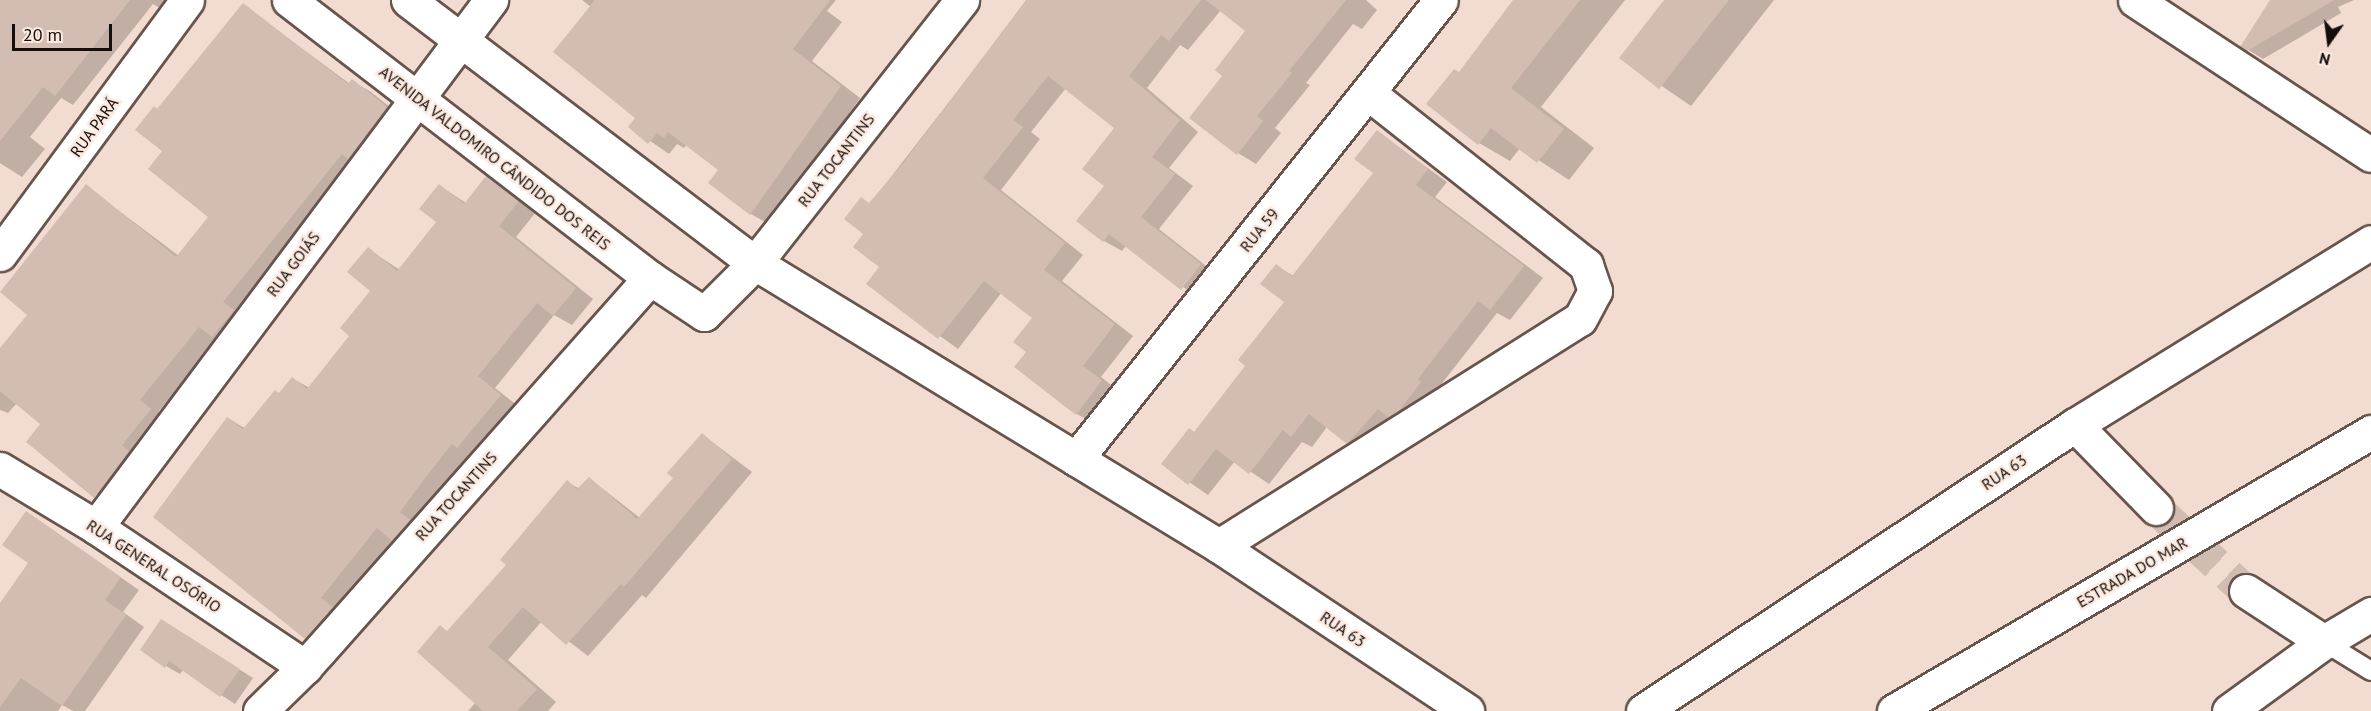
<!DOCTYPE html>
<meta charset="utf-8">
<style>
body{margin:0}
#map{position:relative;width:2371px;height:711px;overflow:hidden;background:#f2dbd0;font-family:"PT Sans",sans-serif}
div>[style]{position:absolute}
.shadow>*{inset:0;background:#0003}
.building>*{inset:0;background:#d3bdb3}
.minor-tunnel>*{height:33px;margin-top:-16.5px;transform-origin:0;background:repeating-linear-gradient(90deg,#d1bcb2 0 33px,transparent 0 49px)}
.roads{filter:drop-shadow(2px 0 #67544b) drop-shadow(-2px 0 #67544b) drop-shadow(0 2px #67544b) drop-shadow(0 -2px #67544b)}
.service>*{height:18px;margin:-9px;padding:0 9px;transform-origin:9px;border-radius:9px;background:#fff}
.minor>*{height:33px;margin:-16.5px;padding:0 16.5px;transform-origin:16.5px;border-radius:16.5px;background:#fff}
.primary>*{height:33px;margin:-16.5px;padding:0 16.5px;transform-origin:16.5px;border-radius:16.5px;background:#fff}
span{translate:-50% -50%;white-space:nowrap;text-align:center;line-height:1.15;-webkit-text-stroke:5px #fceae1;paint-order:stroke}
.street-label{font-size:16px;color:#150e0a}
.north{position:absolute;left:2299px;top:12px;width:60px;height:60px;-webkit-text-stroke:4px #fceae1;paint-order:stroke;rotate:194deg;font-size:16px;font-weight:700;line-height:24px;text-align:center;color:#150e0a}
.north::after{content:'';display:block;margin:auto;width:21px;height:27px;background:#150e0a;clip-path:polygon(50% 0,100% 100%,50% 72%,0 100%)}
.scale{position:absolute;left:12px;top:24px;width:100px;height:27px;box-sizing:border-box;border:3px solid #150e0a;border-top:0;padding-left:8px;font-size:18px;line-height:21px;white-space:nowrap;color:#150e0a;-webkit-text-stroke:4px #fceae1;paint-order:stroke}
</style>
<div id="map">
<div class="shadow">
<div style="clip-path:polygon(0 0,181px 0,170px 14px,153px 4px,73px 105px,61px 98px,30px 137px,45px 149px,22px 177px,0 163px)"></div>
<div style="clip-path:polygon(582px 0,836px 0,827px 11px,842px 22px,812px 61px,860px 98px,770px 225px,751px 214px,720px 170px,687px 144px,684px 148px,677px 144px,669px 154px,630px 127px,637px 117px,591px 7px)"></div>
<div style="clip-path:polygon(1028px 0,1366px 0,1377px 10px,1362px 29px,1353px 24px,1306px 83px,1310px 85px,1275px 128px,1281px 133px,1256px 164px,1238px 153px,1224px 75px,1247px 30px,1221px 10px,1188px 50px,1180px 45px,1147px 88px,1198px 132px,1169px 168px,1193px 186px,1159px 229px,1219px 276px,1200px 299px,1126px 246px,1122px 251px,1104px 241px,1106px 185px,1116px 127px,1066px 88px,1031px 132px,1040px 139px,1001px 190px,1083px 255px,1062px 281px,1133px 336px,1101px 377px,1120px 392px,1095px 424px,1077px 414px,1028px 352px,1035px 317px,1002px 292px,958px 349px,868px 284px,881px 267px,865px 234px,870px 204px)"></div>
<div style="clip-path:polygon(1516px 0,1625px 0,1541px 107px,1594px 148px,1569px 180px,1520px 148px,1510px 161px,1479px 143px,1460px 73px)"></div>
<div style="clip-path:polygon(1666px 0,1774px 0,1691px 106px,1621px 58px)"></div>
<div style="clip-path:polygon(2271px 0,2354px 0,2338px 7px,2341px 13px,2263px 59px,2242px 46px)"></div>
<div style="clip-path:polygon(243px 5px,350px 84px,352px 81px,371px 92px,405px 119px,158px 412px,169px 420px,114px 507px,28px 442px,42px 424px,17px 403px,8px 413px,0 410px,0 350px,29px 314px,86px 186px,179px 256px,210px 217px,164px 151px,158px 110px)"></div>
<div style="clip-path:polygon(1378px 132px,1447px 182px,1435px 197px,1543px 278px,1510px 320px,1497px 313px,1436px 391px,1367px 454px,1327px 427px,1312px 447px,1302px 442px,1269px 484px,1235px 461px,1208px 495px,1163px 464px,1195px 433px,1247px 365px,1286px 302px,1276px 266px,1294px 276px,1375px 173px)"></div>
<div style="clip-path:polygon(487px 178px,536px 212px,516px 237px,593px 299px,572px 325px,554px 315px,495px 388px,518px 406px,476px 458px,470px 454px,443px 489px,411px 550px,394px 540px,338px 609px,324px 648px,306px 637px,228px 418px,246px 429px,293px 379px,310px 388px,351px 336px,372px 290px,368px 249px,400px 270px,438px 222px,440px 186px,466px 203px)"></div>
<div style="clip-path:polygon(703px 435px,752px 472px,646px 598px,642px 595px,588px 656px,542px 621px,508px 660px,556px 702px,548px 711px,468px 711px,476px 702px,448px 632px,508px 565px,567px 482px,580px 489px,589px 478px,640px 518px,675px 478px)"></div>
<div style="clip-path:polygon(26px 512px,139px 590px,123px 612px,144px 627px,85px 711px,73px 711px,62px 705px,58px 711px,0 711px,0 606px,30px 563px)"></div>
<div style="clip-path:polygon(176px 629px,253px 678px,235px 704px,183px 670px,180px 674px,166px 666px)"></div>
</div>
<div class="building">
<div style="clip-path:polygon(0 0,130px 0,55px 96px,43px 87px,0 141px)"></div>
<div style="clip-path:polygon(595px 0,830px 0,793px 49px,841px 86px,750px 215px,708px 183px,718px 170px,668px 132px,664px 138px,657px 133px,648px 144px,628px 127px,635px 118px,553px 52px)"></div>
<div style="clip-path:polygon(1026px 0,1201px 0,1169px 41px,1161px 35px,1129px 76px,1180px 120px,1152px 157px,1175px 174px,1141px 217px,1201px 264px,1181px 290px,1109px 234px,1103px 242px,1076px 221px,1104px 186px,1082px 169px,1114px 128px,1048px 76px,1013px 120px,1023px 127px,983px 178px,1065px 243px,1044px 270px,1115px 324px,1083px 366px,1102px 380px,1076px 415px,1014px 367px,1026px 352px,1013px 342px,1032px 318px,984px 281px,938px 339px,866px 284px,879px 267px,853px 247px,863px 234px,844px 219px,861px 197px,869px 203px,904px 162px)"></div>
<div style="clip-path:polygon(1206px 0,1346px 0,1289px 71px,1292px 73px,1257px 116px,1263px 121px,1237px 155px,1189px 118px,1222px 76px,1215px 70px,1245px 31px)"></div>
<div style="clip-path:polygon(1513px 0,1580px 0,1511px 88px,1564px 129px,1537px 163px,1491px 128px,1478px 145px,1426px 104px,1454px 69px,1459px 72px)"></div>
<div style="clip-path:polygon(1664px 0,1729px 0,1659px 89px,1619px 58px)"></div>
<div style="clip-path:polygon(2270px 0,2334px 0,2247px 51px,2240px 47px)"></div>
<div style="clip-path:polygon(243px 3px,348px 84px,352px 79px,387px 107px,348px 159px,342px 154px,223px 302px,234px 310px,212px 337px,199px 327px,140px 400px,151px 409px,122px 445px,129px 451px,94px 498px,26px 442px,40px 424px,0 391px,0 348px,27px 315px,0 292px,86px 184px,176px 257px,208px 217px,148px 169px,162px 151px,135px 130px,154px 106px,157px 109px)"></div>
<div style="clip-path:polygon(1377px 130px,1428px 169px,1416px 185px,1524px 266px,1490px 310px,1478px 301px,1418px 379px,1421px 382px,1398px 412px,1388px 417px,1378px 409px,1347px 444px,1309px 414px,1291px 437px,1283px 430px,1249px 474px,1216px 449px,1188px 485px,1161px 464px,1189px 428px,1194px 432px,1245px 366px,1238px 360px,1284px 302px,1260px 284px,1276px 264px,1292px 276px,1373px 173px,1354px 159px)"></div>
<div style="clip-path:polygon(486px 176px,519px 201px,499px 226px,576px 288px,553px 316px,537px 303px,478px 376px,501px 395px,457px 448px,452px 444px,425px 478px,400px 512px,410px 520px,392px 541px,377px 528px,321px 598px,333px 607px,305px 639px,153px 517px,227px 417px,243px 429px,275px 390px,279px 393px,292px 377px,307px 389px,349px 336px,340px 328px,370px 291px,347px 272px,368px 247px,397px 271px,436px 222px,419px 209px,439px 184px,464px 204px)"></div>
<div style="clip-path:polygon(702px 433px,732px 459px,624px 587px,621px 584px,566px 645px,523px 607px,488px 647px,537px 689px,517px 711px,483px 711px,417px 652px,440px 625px,447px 631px,506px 565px,500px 560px,567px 480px,577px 489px,589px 477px,637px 519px,673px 478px,667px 473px)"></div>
<div style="clip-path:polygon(26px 511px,121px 577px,105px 600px,126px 615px,62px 706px,21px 678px,0 707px,0 603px,28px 563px,2px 545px)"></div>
<div style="clip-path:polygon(161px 619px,240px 669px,220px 697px,169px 661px,165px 668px,140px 650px)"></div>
</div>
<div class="minor-tunnel">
<div style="left:2156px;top:508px;width:122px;rotate:42.7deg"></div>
</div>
<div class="roads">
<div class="service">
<div style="left:2324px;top:642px;width:55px;rotate:31.7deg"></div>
</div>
<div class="minor">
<div style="left:289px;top:0;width:456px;rotate:37.6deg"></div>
<div style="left:650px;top:278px;width:65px;rotate:33.7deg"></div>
<div style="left:704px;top:314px;width:72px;rotate:-45deg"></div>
<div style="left:755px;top:263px;width:335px;rotate:-51.8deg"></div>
<div style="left:408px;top:0;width:435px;rotate:37.2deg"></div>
<div style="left:755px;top:263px;width:543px;rotate:31.38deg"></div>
<div style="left:1219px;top:546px;width:426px;rotate:-32.2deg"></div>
<div style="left:1580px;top:319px;width:32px;rotate:-62deg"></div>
<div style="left:1595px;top:291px;width:28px;rotate:-109deg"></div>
<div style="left:1586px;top:265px;width:278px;rotate:-141.7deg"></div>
<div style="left:2135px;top:0;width:282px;rotate:33.3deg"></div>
<div style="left:0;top:254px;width:315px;rotate:-53.6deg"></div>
<div style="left:2075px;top:425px;width:116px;rotate:45.7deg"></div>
<div style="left:1076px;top:459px;width:586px;rotate:-51.51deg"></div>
<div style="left:0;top:469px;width:112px;rotate:31.1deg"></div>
<div style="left:96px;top:527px;width:252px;rotate:33.8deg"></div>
<div style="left:96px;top:527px;width:659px;rotate:-53.15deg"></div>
<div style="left:1219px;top:546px;width:298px;rotate:33.6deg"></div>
<div style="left:2246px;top:591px;width:93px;rotate:33.2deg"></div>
<div style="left:2324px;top:642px;width:55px;rotate:-30.8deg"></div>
<div style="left:260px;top:711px;width:63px;rotate:-44.4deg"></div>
<div style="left:305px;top:667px;width:520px;rotate:-48.43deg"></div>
<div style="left:1643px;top:711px;width:518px;rotate:-33.51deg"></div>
<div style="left:2075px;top:425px;width:348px;rotate:-31.7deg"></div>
<div style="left:2229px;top:711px;width:117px;rotate:-36deg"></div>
</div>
<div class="primary">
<div style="left:1894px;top:711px;width:553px;rotate:-30.32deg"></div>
</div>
</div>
<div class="street-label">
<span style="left:94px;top:127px;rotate:-54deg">RUA PARÁ</span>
<span style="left:495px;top:158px;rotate:38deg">AVENIDA VALDOMIRO CÂNDIDO DOS REIS</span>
<span style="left:836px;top:160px;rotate:-52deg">RUA TOCANTINS</span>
<span style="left:1259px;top:230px;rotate:-51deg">RUA 59</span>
<span style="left:293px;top:264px;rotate:-53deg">RUA GOIÁS</span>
<span style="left:2004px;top:472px;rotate:-34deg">RUA 63</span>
<span style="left:456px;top:496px;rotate:-48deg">RUA TOCANTINS</span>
<span style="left:154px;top:566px;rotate:33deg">RUA GENERAL OSÓRIO</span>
<span style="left:2132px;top:572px;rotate:-30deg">ESTRADA DO MAR</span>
<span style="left:1343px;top:629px;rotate:34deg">RUA 63</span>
</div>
<div class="north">N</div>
<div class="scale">20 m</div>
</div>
